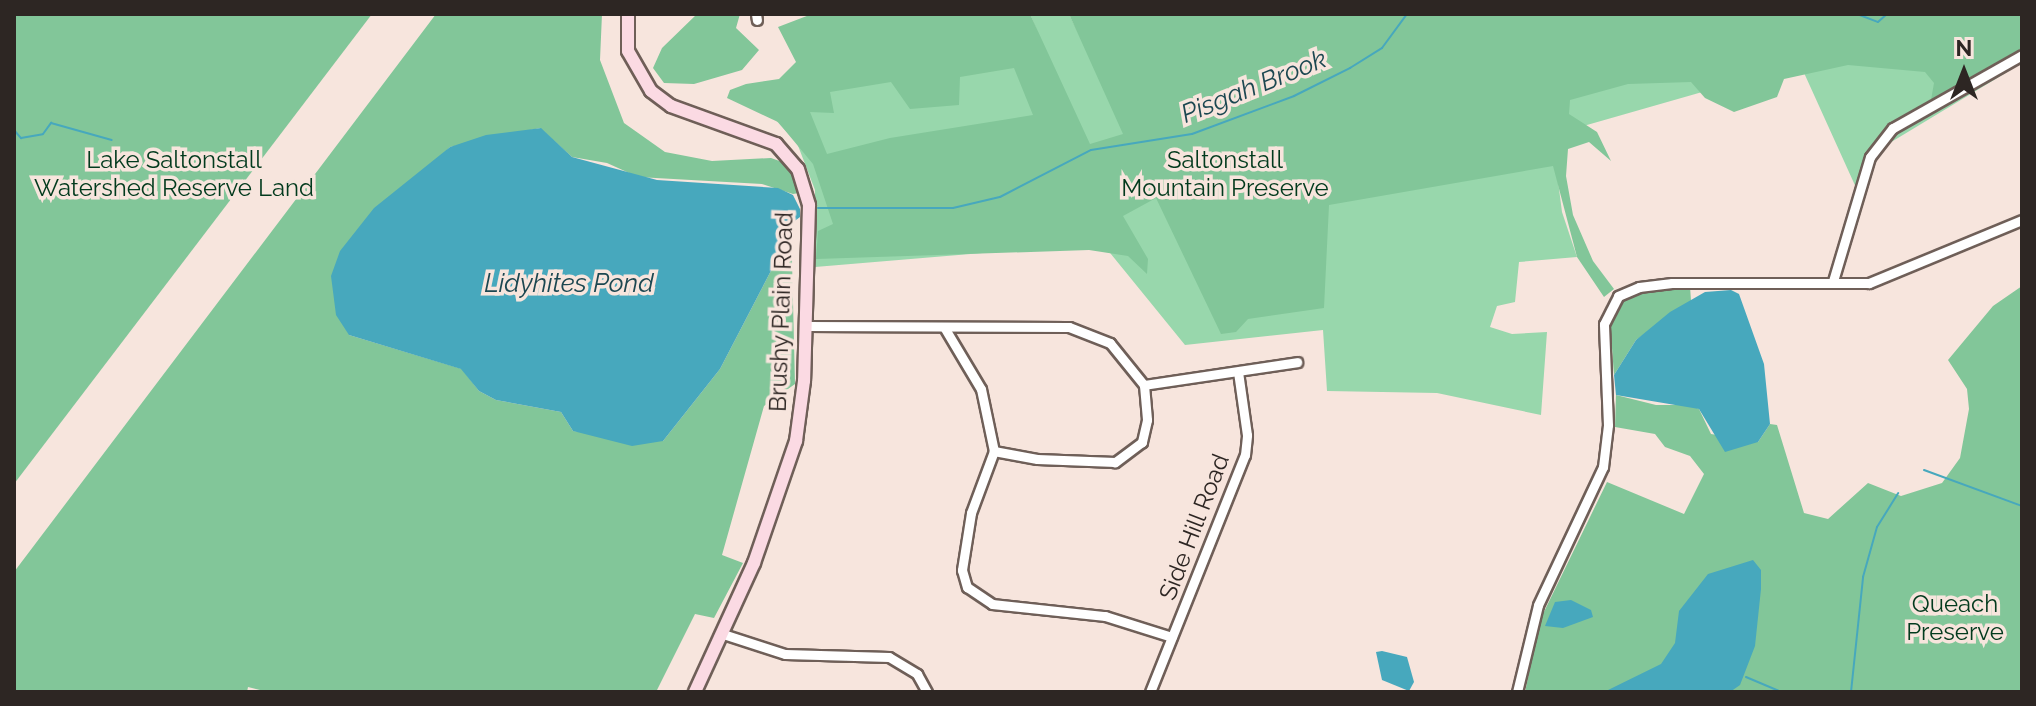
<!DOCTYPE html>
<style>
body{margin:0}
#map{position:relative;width:2036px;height:706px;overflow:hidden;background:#f7e5dd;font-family:Raleway,sans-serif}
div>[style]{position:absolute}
.green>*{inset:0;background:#98d7ac}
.forest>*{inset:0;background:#82c699}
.water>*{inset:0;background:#47a8bd}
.stream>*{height:2px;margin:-1px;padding:0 1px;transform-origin:1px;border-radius:1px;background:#47a8bd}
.roads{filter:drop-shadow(2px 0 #6f5f58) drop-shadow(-2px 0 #6f5f58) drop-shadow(0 2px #6f5f58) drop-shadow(0 -2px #6f5f58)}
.minor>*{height:9px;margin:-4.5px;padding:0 4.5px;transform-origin:4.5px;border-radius:4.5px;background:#fff}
.major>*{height:12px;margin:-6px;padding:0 6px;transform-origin:6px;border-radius:6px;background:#fbdae3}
span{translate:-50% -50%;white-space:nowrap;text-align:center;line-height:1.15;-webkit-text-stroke:7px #f7e5dd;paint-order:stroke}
.park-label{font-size:24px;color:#023a1d}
.street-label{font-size:24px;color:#2d2623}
.water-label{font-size:26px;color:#1c4751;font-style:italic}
.frame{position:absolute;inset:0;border:16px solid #2d2623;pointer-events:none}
.north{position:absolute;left:1924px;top:32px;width:80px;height:80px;-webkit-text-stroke:6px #f7e5dd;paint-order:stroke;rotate:0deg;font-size:22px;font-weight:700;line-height:32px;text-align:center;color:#2d2623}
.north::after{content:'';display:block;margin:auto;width:28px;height:36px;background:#2d2623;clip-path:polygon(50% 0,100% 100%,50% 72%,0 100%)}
</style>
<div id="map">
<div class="green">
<div style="clip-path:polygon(1030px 14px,1069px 14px,1086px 49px,1313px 14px,2022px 14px,2022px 63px,1888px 144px,1874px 163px,1863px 203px,1800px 64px,1552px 135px,1562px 212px,1577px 257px,1519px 262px,1515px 302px,1497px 306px,1490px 327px,1512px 334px,1547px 332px,1541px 415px,1437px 393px,1327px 391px,1323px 330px,1185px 345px,1102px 243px,815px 267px,815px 190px,797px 143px,745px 87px,1047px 54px)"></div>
</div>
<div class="forest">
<div style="clip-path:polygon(14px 14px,372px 14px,14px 484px)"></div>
<div style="clip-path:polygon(436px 14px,602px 14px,600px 60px,624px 123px,665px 152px,712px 161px,771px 158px,785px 163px,794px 178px,799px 193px,793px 194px,762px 184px,638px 177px,607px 163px,572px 157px,540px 128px,450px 147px,419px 176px,349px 335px,462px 369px,479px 391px,496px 400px,561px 412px,573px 431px,663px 441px,720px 369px,775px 263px,792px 260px,795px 384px,764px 406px,722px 555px,743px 563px,714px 618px,695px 614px,656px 692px,268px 692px,248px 687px,247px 692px,14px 692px,14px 572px)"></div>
<div style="clip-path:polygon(697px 14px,740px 14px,736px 28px,759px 50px,742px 70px,694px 84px,664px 83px,653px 68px,662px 48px)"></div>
<div style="clip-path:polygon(evenodd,812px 14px,1030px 14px,1090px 144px,1123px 134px,1069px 14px,2022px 14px,2022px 48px,1931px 100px,1934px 83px,1925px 72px,1848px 65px,1784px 79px,1777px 97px,1734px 112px,1705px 98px,1691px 82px,1628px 84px,1570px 100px,1569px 114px,1597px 132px,1611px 161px,1589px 142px,1568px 149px,1566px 176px,1573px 215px,1593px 261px,1614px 289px,1604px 297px,1577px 257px,1553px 166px,1329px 205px,1324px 308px,1248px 319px,1236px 332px,1221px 334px,1156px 198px,1123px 216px,1148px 259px,1147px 274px,1128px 256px,1089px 250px,816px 259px,818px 231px,833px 224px,813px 164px,778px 122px,727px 98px,730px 90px,746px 84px,779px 79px,796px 62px,778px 27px,812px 14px,1014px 68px,1033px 115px,890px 138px,827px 154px,810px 112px,834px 113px,830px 92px,891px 82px,910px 109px,959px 105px,960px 77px,1014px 68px)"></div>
<div style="clip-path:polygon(1690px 286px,1691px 301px,1636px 340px,1614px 375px,1610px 321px,1620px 302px,1631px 293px)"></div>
<div style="clip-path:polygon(2022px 286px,2022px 692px,1525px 692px,1540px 620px,1607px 482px,1684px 514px,1704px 474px,1690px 456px,1665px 447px,1655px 434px,1615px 427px,1616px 395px,1656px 405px,1690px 405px,1699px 409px,1711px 434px,1758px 442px,1770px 424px,1777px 425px,1804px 513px,1828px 519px,1868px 483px,1901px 496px,1942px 483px,1960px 458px,1969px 409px,1967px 389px,1948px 360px,1993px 306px)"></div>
</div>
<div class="water">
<div style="clip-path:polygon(541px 128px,572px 157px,657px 180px,778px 188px,793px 195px,800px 209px,800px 217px,780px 232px,775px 263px,720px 369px,663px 441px,632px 446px,573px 431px,561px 412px,496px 400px,479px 391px,461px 369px,349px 335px,336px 315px,331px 276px,340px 251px,374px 208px,450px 147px,486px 135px)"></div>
<div style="clip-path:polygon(1731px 290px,1739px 294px,1764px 364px,1770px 424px,1758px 442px,1725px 452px,1699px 409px,1616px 395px,1614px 375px,1636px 340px,1670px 312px,1705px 292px)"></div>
<div style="clip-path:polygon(1753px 560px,1761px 570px,1761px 589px,1755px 646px,1740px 685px,1730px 692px,1604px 692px,1661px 664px,1675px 643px,1679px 611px,1708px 574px)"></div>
<div style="clip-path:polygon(1571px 600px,1591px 610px,1593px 617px,1563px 628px,1545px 626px,1555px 602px)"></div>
<div style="clip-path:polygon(1382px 651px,1407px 657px,1414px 682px,1409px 691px,1382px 680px,1376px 652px)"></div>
</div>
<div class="stream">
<div style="left:1857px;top:14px;width:22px;rotate:21deg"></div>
<div style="left:1878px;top:22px;width:12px;rotate:-42deg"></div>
<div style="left:14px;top:130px;width:11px;rotate:49deg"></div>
<div style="left:21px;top:138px;width:22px;rotate:-10deg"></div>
<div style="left:43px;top:134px;width:14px;rotate:-54deg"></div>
<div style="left:51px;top:123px;width:63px;rotate:15.6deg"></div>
<div style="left:818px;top:208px;width:135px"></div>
<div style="left:953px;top:208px;width:48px;rotate:-13.2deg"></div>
<div style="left:1000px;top:197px;width:102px;rotate:-27.3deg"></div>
<div style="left:1091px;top:150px;width:102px;rotate:-9deg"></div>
<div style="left:1192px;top:134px;width:109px;rotate:-20.4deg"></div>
<div style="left:1294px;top:96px;width:63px;rotate:-26.6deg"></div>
<div style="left:1350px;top:68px;width:38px;rotate:-32deg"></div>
<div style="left:1382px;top:48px;width:42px;rotate:-53.7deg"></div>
<div style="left:1924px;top:470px;width:104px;rotate:20.2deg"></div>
<div style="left:1746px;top:677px;width:38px;rotate:23deg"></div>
<div style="left:1851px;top:692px;width:116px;rotate:-84deg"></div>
<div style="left:1863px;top:577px;width:52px;rotate:-74.4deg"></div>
<div style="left:1877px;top:527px;width:40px;rotate:-58deg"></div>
</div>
<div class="roads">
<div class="minor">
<div style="left:756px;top:14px;width:6px;rotate:81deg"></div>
<div style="left:1833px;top:281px;width:129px;rotate:-73.4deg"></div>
<div style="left:1870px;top:157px;width:37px;rotate:-52deg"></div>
<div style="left:1893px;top:128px;width:148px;rotate:-29.5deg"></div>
<div style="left:806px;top:326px;width:263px;rotate:0.2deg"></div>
<div style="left:1069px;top:327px;width:44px;rotate:21.3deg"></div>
<div style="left:1110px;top:343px;width:54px;rotate:51deg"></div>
<div style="left:1144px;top:385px;width:35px;rotate:85deg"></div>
<div style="left:1147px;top:420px;width:23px;rotate:103deg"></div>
<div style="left:1142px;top:442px;width:34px;rotate:143deg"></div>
<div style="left:1115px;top:462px;width:78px;rotate:-177.8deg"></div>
<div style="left:1037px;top:459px;width:44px;rotate:-169.5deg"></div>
<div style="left:944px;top:327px;width:72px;rotate:59.2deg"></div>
<div style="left:981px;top:389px;width:63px;rotate:78.2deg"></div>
<div style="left:994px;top:451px;width:66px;rotate:110.4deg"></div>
<div style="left:971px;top:513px;width:58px;rotate:99deg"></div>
<div style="left:962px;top:570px;width:18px;rotate:74deg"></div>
<div style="left:967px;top:587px;width:30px;rotate:34deg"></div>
<div style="left:992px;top:604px;width:114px;rotate:6.1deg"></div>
<div style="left:1105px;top:616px;width:70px;rotate:17.4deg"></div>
<div style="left:1144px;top:385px;width:155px;rotate:-8.5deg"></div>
<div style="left:723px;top:634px;width:65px;rotate:17.9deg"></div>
<div style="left:785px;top:654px;width:104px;rotate:1.7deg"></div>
<div style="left:889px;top:657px;width:33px;rotate:31deg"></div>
<div style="left:917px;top:674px;width:21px;rotate:61deg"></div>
<div style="left:1150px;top:692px;width:255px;rotate:-68.2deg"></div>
<div style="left:1245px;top:455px;width:20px;rotate:-84deg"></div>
<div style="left:1247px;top:435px;width:64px;rotate:-98.1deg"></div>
<div style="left:1517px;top:692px;width:89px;rotate:-76.4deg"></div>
<div style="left:1538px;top:605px;width:153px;rotate:-64.8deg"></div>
<div style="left:1603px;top:467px;width:42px;rotate:-83.2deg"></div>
<div style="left:1608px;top:425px;width:101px;rotate:-92.3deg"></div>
<div style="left:1604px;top:324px;width:31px;rotate:-63deg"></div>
<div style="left:1618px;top:296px;width:23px;rotate:-23deg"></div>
<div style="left:1639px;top:287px;width:33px;rotate:-7deg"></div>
<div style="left:1672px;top:283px;width:197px"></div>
<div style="left:1869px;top:283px;width:165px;rotate:-22.4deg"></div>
</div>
<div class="major">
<div style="left:628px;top:14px;width:37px;rotate:90deg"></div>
<div style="left:628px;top:51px;width:46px;rotate:60.1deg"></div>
<div style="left:651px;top:91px;width:25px;rotate:37deg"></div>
<div style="left:671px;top:106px;width:112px;rotate:19.9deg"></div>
<div style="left:776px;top:144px;width:33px;rotate:49deg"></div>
<div style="left:798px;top:169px;width:38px;rotate:73deg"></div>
<div style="left:809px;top:205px;width:176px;rotate:91.6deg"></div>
<div style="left:804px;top:381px;width:61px;rotate:97.6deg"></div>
<div style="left:796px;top:441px;width:129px;rotate:109deg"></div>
<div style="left:754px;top:563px;width:142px;rotate:114.6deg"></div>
</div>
</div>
<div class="park-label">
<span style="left:174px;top:174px">Lake Saltonstall<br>Watershed Reserve Land</span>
<span style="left:1225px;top:174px">Saltonstall<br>Mountain Preserve</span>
<span style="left:1955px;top:618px">Queach<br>Preserve</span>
</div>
<div class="street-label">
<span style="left:781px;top:312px;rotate:-88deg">Brushy Plain Road</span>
<span style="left:1194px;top:527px;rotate:-69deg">Side Hill Road</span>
</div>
<div class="water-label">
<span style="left:1254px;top:87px;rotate:-22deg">Pisgah Brook</span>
<span style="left:569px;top:284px">Lidyhites Pond</span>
</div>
<div class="frame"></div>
<div class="north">N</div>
</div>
